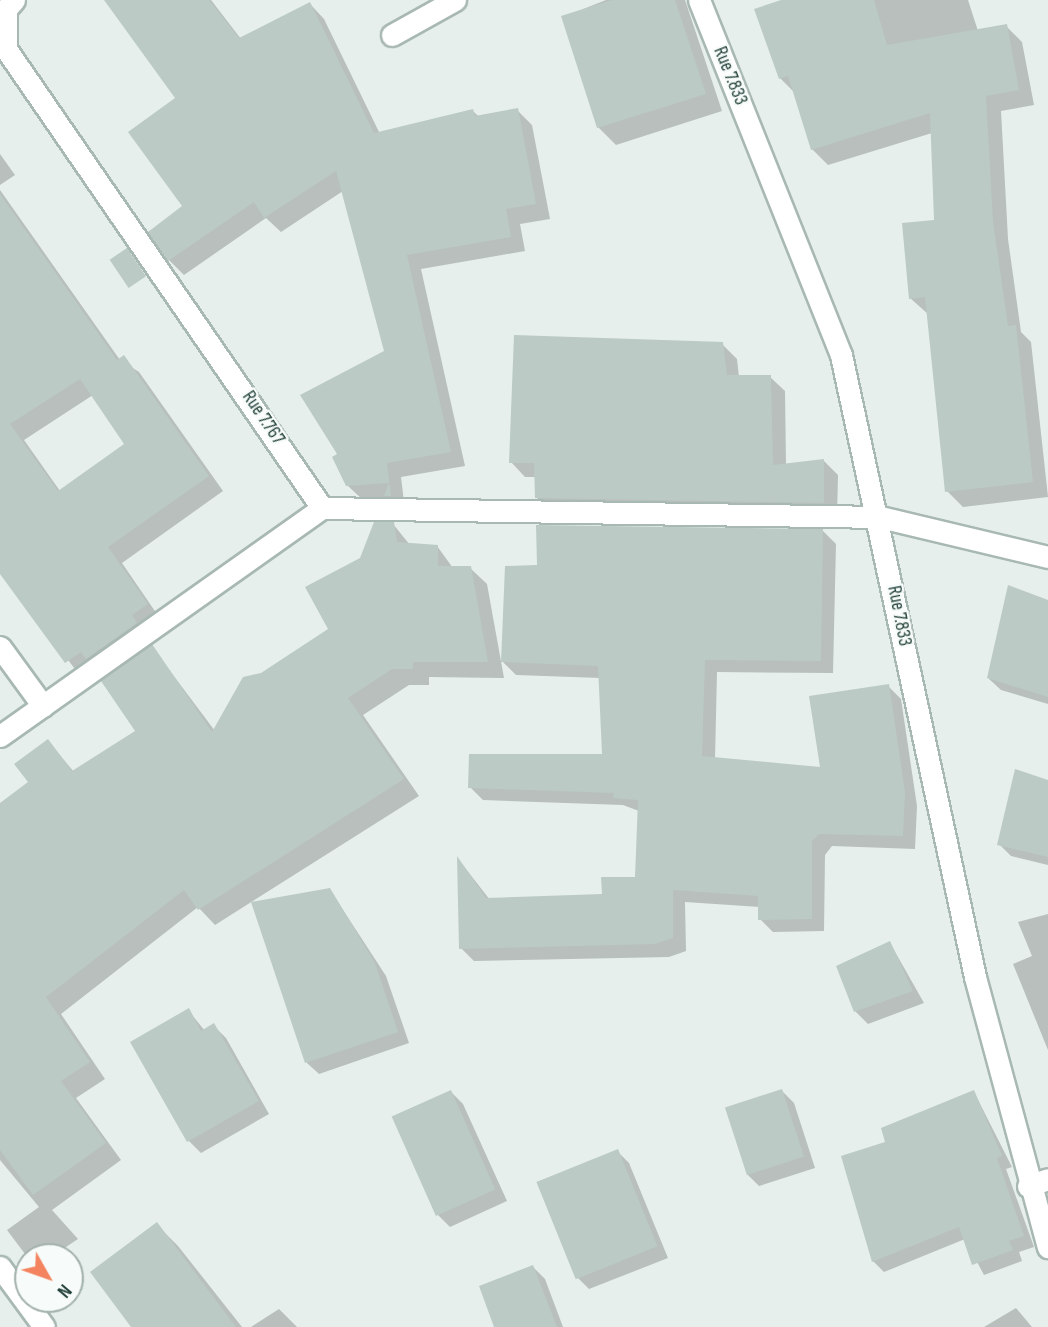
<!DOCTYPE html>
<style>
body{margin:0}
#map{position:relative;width:1048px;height:1327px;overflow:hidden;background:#e6efeb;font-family:"Sofia Sans Condensed",sans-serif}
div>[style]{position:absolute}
.shadow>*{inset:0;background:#0003}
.building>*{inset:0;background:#bbcac4;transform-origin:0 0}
.roads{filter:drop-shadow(2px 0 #a8b8b2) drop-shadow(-2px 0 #a8b8b2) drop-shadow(0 2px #a8b8b2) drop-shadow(0 -2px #a8b8b2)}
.minor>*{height:21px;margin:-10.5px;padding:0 10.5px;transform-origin:10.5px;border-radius:10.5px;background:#fff}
span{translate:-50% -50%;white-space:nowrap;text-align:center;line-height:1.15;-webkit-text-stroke:5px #f7fbf9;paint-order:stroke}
.street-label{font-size:19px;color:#24423a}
.north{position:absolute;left:14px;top:1243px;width:70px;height:70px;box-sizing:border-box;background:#f7fbf9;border:2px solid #a3b1ad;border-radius:50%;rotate:130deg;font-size:19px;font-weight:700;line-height:28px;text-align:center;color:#24423a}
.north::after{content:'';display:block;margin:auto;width:24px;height:32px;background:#f4845f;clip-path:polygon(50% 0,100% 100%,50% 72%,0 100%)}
</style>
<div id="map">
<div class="shadow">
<div style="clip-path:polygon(107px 0,211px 0,241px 39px,310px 4px,324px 19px,380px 134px,473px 111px,479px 117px,517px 110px,532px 125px,550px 219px,520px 224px,525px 251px,421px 269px,465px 466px,401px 477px,405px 510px,389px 498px,363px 500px,347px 485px,340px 455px,386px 352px,343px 191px,281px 232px,266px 218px,184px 275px,169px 260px,185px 206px,177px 98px)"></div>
<div style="clip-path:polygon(606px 0,685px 0,722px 111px,616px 145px,598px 127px,563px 17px)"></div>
<div style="clip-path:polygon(787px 0,968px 0,978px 31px,1006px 26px,1022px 42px,1034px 105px,1001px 111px,1008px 239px,1021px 332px,1031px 342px,1048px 497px,963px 507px,947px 491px,928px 314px,910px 298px,935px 222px,932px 133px,828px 165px,812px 149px,795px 93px,780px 78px)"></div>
<div style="clip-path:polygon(0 154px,15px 175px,0 185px)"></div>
<div style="clip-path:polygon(evenodd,0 190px,120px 360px,139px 372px,223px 491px,122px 563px,161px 620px,81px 677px,0 570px,0 190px,93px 395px,127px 444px,60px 491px,24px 440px,93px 395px)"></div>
<div style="clip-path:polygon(722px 344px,737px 359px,739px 377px,770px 377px,785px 391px,786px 465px,824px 461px,838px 475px,837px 516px,551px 512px,537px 498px,537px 477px,525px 477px,511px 462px)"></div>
<div style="clip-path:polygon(393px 524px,410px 545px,437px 546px,453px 568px,470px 568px,487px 584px,504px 678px,429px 677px,429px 685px,409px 685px,363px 715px,419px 796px,215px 925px,198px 907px,61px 1014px,105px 1079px,76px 1098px,121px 1160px,52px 1210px,78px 1239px,51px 1257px,28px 1258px,7px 1230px,39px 1207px,0 1160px,0 805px,30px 783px,48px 741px,74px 772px,137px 732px,152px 647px,215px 731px,262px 675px,330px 630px,361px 559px)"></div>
<div style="clip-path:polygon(823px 531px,836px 544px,833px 673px,717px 672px,715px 759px,822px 769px,888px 686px,901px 699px,917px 806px,915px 849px,832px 846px,825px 855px,824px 931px,773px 932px,760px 919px,760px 907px,685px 902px,686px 951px,669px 957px,474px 961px,461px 948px,459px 860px,490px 900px,603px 895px,637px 879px,639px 811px,623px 805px,483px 800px,470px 787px,604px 756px,601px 678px,516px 675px,503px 662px,539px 567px)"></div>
<div style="clip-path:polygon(1048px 602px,1048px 704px,1001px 690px,988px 678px)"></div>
<div style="clip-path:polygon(1048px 782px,1048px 865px,1011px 856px,999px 844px)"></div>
<div style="clip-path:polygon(330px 890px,386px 976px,409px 1043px,319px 1074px,307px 1063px,254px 903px)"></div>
<div style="clip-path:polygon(1048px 914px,1048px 1050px,1013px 964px,1032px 956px,1018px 922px)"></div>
<div style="clip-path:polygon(890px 943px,924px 1003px,868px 1024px,856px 1012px,838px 967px)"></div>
<div style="clip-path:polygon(188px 1010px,205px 1031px,214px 1026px,226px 1038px,269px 1114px,201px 1153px,189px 1141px)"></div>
<div style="clip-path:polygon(782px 1091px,794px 1103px,815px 1168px,759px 1186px,747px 1174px)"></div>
<div style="clip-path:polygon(451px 1092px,463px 1104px,507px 1201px,450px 1227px,438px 1215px)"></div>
<div style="clip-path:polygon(974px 1092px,1012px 1167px,1006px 1169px,1034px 1247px,1019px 1252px,1022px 1261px,984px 1275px,965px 1239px,884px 1272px,873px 1261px,887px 1144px)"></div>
<div style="clip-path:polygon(617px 1151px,629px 1163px,668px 1258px,589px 1289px,577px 1277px)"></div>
<div style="clip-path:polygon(157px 1225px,178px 1246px,242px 1327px,133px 1327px)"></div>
<div style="clip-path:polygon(533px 1267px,545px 1279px,563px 1327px,496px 1327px)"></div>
<div style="clip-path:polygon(1016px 1308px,1032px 1327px,984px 1327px)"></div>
<div style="clip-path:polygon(279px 1309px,297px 1327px,251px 1327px)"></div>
</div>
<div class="building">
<div style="clip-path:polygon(104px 0,209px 0,239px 38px,310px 2px,374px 133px,473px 109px,475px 116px,518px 108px,536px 204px,506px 209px,511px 237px,407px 255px,451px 452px,387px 463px,391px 496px,384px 496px,389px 483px,346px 486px,332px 457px,337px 454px,300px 395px,384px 351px,336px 171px,264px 218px,254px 202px,168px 261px,148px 232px,182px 206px,128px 132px,175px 98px)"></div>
<div style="clip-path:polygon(612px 0,675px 0,706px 94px,597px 128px,561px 16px)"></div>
<div style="clip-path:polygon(781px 0,874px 0,887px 45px,1007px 24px,1019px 90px,986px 96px,993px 222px,1008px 326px,1016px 325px,1033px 482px,945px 492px,925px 297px,909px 299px,902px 223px,934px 220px,930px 113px,811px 150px,788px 76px,779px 79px,754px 9px)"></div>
<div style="clip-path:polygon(evenodd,0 194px,117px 360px,124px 355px,209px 476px,108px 547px,148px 604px,132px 615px,137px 623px,86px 659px,81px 652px,65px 663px,0 574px,0 194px,80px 379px,124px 444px,58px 491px,10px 424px,80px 379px)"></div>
<div style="left:127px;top:248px;width:34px;height:21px;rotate:56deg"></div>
<div style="clip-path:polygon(514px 335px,723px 342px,727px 375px,771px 375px,773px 465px,824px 459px,824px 503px,535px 498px,534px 463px,509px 463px)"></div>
<div style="clip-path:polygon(374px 522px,394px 522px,397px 542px,438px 545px,438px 566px,471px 566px,488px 662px,413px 662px,413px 669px,392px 669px,348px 698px,404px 779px,198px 910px,184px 890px,46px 997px,90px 1062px,61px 1081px,106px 1143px,33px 1195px,0 1150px,0 803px,28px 782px,14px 764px,48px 739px,72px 771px,135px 731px,101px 681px,152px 644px,212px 732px,243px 677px,261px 673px,328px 629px,305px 587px,360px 558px)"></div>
<div style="clip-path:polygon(536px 525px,823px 529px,821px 661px,705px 660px,702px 756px,820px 767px,809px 696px,889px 684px,905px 792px,903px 836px,819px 834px,812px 841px,812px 919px,758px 920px,758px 896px,673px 890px,673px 938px,655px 944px,459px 949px,457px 856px,486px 898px,602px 894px,601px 877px,635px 877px,638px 800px,613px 798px,614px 793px,468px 788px,469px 754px,602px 754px,598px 666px,501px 662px,505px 566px,537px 565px)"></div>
<div style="clip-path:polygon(1008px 585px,1048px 600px,1048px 697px,987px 678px)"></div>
<div style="clip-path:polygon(1015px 769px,1048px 780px,1048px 857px,997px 845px)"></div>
<div style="clip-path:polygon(330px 888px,375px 963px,398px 1032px,305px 1063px,251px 902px)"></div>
<div style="clip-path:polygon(890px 941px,913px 991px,854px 1012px,836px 966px)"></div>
<div style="clip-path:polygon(189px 1008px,201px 1031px,214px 1023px,259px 1101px,187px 1142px,130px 1042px)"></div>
<div style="left:782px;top:1089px;width:71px;height:60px;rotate:72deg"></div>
<div style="left:451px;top:1090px;width:109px;height:65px;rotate:66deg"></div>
<div style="clip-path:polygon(974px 1090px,1002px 1156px,997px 1158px,1024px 1236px,1009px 1241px,1013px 1250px,972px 1265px,959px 1227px,872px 1262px,841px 1156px,885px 1142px,881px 1128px)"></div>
<div style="left:618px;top:1149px;width:105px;height:88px;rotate:68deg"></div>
<div style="clip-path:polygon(157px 1222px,236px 1327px,131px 1327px,90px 1272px)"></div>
<div style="clip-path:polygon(533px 1265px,557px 1327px,494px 1327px,479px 1286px)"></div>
</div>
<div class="roads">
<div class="minor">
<div style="left:14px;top:0;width:12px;rotate:132deg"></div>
<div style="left:6px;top:9px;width:40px;rotate:90deg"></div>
<div style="left:6px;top:49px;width:557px;rotate:55.45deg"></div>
<div style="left:699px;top:0;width:382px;rotate:68.2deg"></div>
<div style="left:841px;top:355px;width:636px;rotate:77.84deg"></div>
<div style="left:975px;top:977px;width:280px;rotate:74.9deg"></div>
<div style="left:392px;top:35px;width:72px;rotate:-29.1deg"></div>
<div style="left:322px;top:508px;width:558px;rotate:0.92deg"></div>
<div style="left:880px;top:517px;width:173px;rotate:13.4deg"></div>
<div style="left:0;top:647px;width:73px;rotate:53.9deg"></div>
<div style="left:0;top:736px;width:395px;rotate:-35.3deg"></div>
<div style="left:1028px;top:1186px;width:21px;rotate:-19deg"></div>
<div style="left:0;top:1267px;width:74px;rotate:53.7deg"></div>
</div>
</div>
<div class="street-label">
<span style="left:730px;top:76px;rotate:68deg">Rue 7.833</span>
<span style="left:263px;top:418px;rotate:56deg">Rue 7.767</span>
<span style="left:899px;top:616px;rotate:79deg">Rue 7.833</span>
</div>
<div class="north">N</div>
</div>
